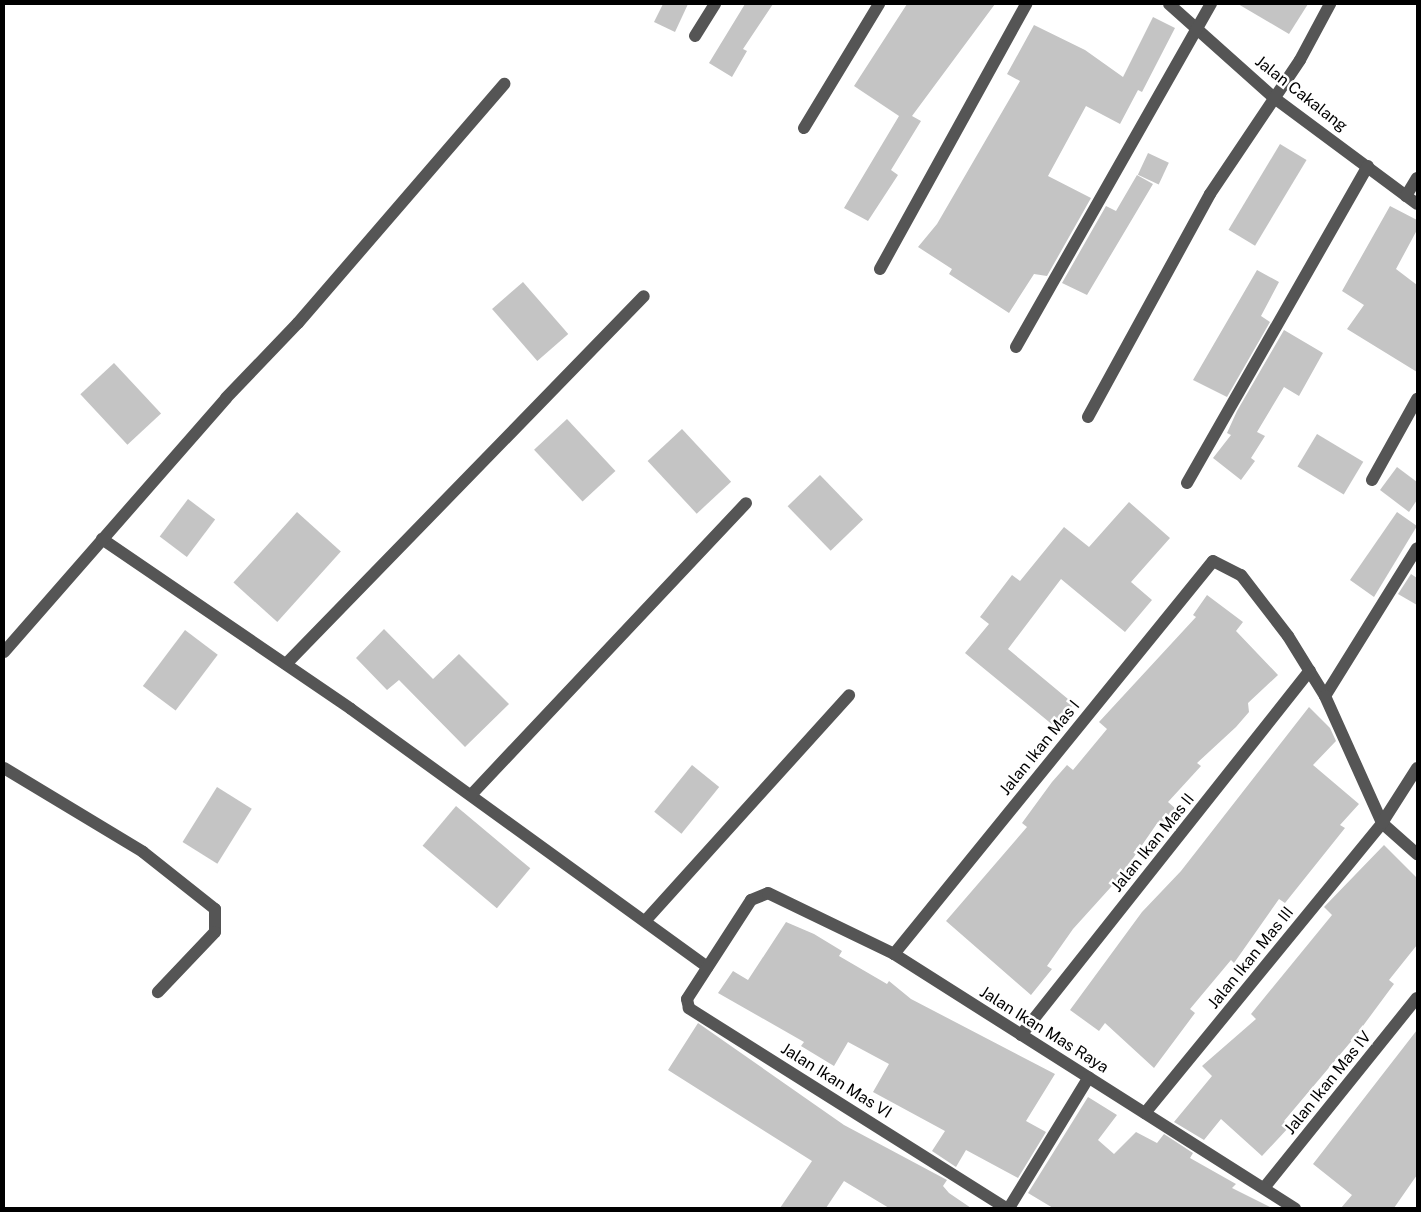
<!DOCTYPE html>
<style>
body{margin:0}
#map{position:relative;width:1421px;height:1212px;overflow:hidden;background:#fff;font-family:"Public Sans",sans-serif}
div>[style]{position:absolute}
.building>*{inset:0;background:#c4c4c4;transform-origin:0 0}
.minor>*{height:12px;margin:-6px;padding:0 6px;transform-origin:6px;border-radius:6px;background:#555}
span{translate:-50% -50%;white-space:nowrap;text-align:center;line-height:1.15;-webkit-text-stroke:5px #fff;paint-order:stroke}
.street-label{font-size:16px;color:#000}
.frame{position:absolute;inset:0;border:5px solid #000;pointer-events:none}
</style>
<div id="map">
<div class="building">
<div style="clip-path:polygon(663px 4px,688px 4px,675px 32px,654px 22px)"></div>
<div style="clip-path:polygon(745px 4px,773px 4px,743px 49px,747px 51px,732px 77px,709px 63px)"></div>
<div style="clip-path:polygon(907px 4px,995px 4px,912px 116px,921px 121px,891px 170px,898px 175px,868px 221px,844px 208px,899px 116px,854px 86px)"></div>
<div style="clip-path:polygon(1238px 4px,1308px 4px,1289px 34px)"></div>
<div style="clip-path:polygon(1153px 17px,1175px 28px,1142px 92px,1138px 90px,1120px 124px,1086px 106px,1048px 176px,1091px 198px,1047px 276px,1034px 274px,1009px 313px,949px 274px,952px 269px,918px 247px,937px 224px,1020px 81px,1007px 74px,1034px 25px,1085px 50px,1123px 77px)"></div>
<div style="left:1280px;top:144px;width:31px;height:100px;rotate:31deg"></div>
<div style="left:1148px;top:153px;width:23px;height:24px;rotate:25deg"></div>
<div style="clip-path:polygon(1137px 175px,1153px 184px,1087px 295px,1062px 283px,1106px 206px,1116px 211px)"></div>
<div style="clip-path:polygon(1390px 206px,1417px 220px,1417px 230px,1396px 269px,1417px 285px,1417px 372px,1347px 329px,1364px 305px,1342px 291px)"></div>
<div style="clip-path:polygon(1257px 270px,1279px 282px,1261px 316px,1270px 322px,1227px 397px,1193px 380px)"></div>
<div style="left:523px;top:282px;width:69px;height:41px;rotate:49deg"></div>
<div style="clip-path:polygon(1284px 330px,1323px 353px,1299px 396px,1284px 387px,1257px 432px,1265px 436px,1251px 458px,1255px 461px,1241px 480px,1213px 458px,1231px 435px,1227px 433px,1237px 411px)"></div>
<div style="left:114px;top:363px;width:69px;height:46px;rotate:47deg"></div>
<div style="left:567px;top:419px;width:71px;height:45px;rotate:47deg"></div>
<div style="left:682px;top:429px;width:72px;height:47px;rotate:47deg"></div>
<div style="left:1317px;top:434px;width:54px;height:38px;rotate:31deg"></div>
<div style="clip-path:polygon(1397px 467px,1417px 482px,1417px 500px,1409px 512px,1380px 490px)"></div>
<div style="left:820px;top:475px;width:62px;height:45px;rotate:46deg"></div>
<div style="left:188px;top:499px;width:34px;height:47px;rotate:37deg"></div>
<div style="clip-path:polygon(1129px 502px,1170px 538px,1131px 582px,1152px 600px,1125px 632px,1061px 579px,1008px 649px,1074px 704px,1054px 726px,965px 653px,989px 624px,980px 617px,1012px 575px,1020px 581px,1064px 527px,1089px 547px)"></div>
<div style="left:297px;top:512px;width:59px;height:95px;rotate:42deg"></div>
<div style="clip-path:polygon(1397px 512px,1417px 526px,1374px 597px,1350px 580px)"></div>
<div style="clip-path:polygon(1411px 574px,1417px 578px,1417px 605px,1398px 594px)"></div>
<div style="clip-path:polygon(1207px 595px,1243px 622px,1236px 631px,1278px 675px,1248px 703px,1249px 712px,1236px 727px,1197px 763px,1201px 766px,1168px 802px,1176px 809px,1162px 825px,1158px 822px,1120px 877px,1073px 929px,1047px 966px,1052px 969px,1031px 995px,946px 921px,1027px 827px,1022px 823px,1052px 782px,1067px 765px,1073px 770px,1107px 729px,1099px 722px,1196px 617px,1193px 615px)"></div>
<div style="clip-path:polygon(384px 629px,433px 679px,459px 654px,509px 704px,465px 747px,399px 680px,387px 690px,356px 658px)"></div>
<div style="left:185px;top:630px;width:41px;height:70px;rotate:37deg"></div>
<div style="clip-path:polygon(1309px 707px,1330px 728px,1336px 741px,1313px 765px,1359px 804px,1340px 825px,1345px 828px,1285px 903px,1279px 899px,1234px 963px,1231px 960px,1190px 1009px,1195px 1013px,1154px 1068px,1105px 1023px,1099px 1031px,1070px 1010px,1142px 912px,1181px 871px)"></div>
<div style="left:692px;top:765px;width:35px;height:60px;rotate:39deg"></div>
<div style="left:217px;top:787px;width:41px;height:65px;rotate:32deg"></div>
<div style="left:456px;top:806px;width:97px;height:52px;rotate:40deg"></div>
<div style="clip-path:polygon(1384px 845px,1417px 878px,1417px 945px,1389px 980px,1394px 984px,1354px 1038px,1284px 1121px,1290px 1126px,1262px 1156px,1221px 1119px,1204px 1140px,1174px 1122px,1212px 1076px,1202px 1066px,1256px 1019px,1251px 1014px,1332px 915px,1324px 907px)"></div>
<div style="clip-path:polygon(786px 922px,814px 934px,842px 951px,839px 956px,887px 984px,889px 981px,911px 999px,1055px 1074px,1026px 1121px,1046px 1132px,1018px 1178px,966px 1150px,956px 1167px,932px 1151px,945px 1131px,873px 1092px,889px 1064px,848px 1042px,834px 1066px,801px 1046px,804px 1042px,718px 993px,733px 971px,748px 980px)"></div>
<div style="clip-path:polygon(698px 1023px,844px 1125px,947px 1180px,943px 1186px,949px 1193px,971px 1208px,889px 1208px,844px 1181px,826px 1208px,780px 1208px,812px 1161px,668px 1070px)"></div>
<div style="clip-path:polygon(1417px 1030px,1417px 1175px,1394px 1208px,1341px 1208px,1352px 1195px,1313px 1164px)"></div>
<div style="clip-path:polygon(1088px 1097px,1117px 1115px,1098px 1140px,1114px 1154px,1136px 1132px,1157px 1143px,1164px 1134px,1193px 1153px,1190px 1158px,1236px 1184px,1232px 1188px,1272px 1208px,1053px 1208px,1028px 1193px)"></div>
</div>
<div class="minor">
<div style="left:1169px;top:4px;width:140px;rotate:41.8deg"></div>
<div style="left:1273px;top:97px;width:179px;rotate:36.6deg"></div>
<div style="left:695px;top:36px;width:38px;rotate:-58deg"></div>
<div style="left:804px;top:128px;width:145px;rotate:-58.8deg"></div>
<div style="left:1406px;top:196px;width:21px;rotate:-59deg"></div>
<div style="left:880px;top:269px;width:303px;rotate:-61.1deg"></div>
<div style="left:1016px;top:347px;width:395px;rotate:-60.4deg"></div>
<div style="left:1088px;top:417px;width:254px;rotate:-61.3deg"></div>
<div style="left:1210px;top:194px;width:161px;rotate:-56.1deg"></div>
<div style="left:1300px;top:60px;width:64px;rotate:-61.8deg"></div>
<div style="left:1372px;top:480px;width:93px;rotate:-60.9deg"></div>
<div style="left:1187px;top:483px;width:365px;rotate:-60.3deg"></div>
<div style="left:102px;top:539px;width:301px;rotate:34.3deg"></div>
<div style="left:351px;top:709px;width:440px;rotate:35.9deg"></div>
<div style="left:4px;top:652px;width:337px;rotate:-48.8deg"></div>
<div style="left:226px;top:398px;width:104px;rotate:-46.2deg"></div>
<div style="left:298px;top:323px;width:316px;rotate:-49.2deg"></div>
<div style="left:286px;top:664px;width:513px;rotate:-45.79deg"></div>
<div style="left:1325px;top:696px;width:174px;rotate:-58.1deg"></div>
<div style="left:4px;top:768px;width:162px;rotate:31.1deg"></div>
<div style="left:143px;top:852px;width:92px;rotate:38.4deg"></div>
<div style="left:215px;top:909px;width:23px;rotate:90deg"></div>
<div style="left:215px;top:932px;width:83px;rotate:133.5deg"></div>
<div style="left:471px;top:795px;width:401px;rotate:-46.7deg"></div>
<div style="left:646px;top:920px;width:303px;rotate:-47.9deg"></div>
<div style="left:894px;top:954px;width:506px;rotate:-50.93deg"></div>
<div style="left:1213px;top:561px;width:31px;rotate:27deg"></div>
<div style="left:1241px;top:575px;width:77px;rotate:52.4deg"></div>
<div style="left:1288px;top:636px;width:70px;rotate:58.3deg"></div>
<div style="left:1325px;top:696px;width:139px;rotate:65.8deg"></div>
<div style="left:1382px;top:823px;width:47px;rotate:41.5deg"></div>
<div style="left:1021px;top:1035px;width:465px;rotate:-51.6deg"></div>
<div style="left:1145px;top:1113px;width:375px;rotate:-50.7deg"></div>
<div style="left:1382px;top:823px;width:65px;rotate:-57.5deg"></div>
<div style="left:1264px;top:1188px;width:244px;rotate:-51.2deg"></div>
<div style="left:1006px;top:1208px;width:375px;rotate:-147.8deg"></div>
<div style="left:689px;top:1008px;width:9px;rotate:-103deg"></div>
<div style="left:687px;top:999px;width:118px;rotate:-57.1deg"></div>
<div style="left:751px;top:900px;width:18px;rotate:-22deg"></div>
<div style="left:768px;top:893px;width:140px;rotate:25.8deg"></div>
<div style="left:894px;top:954px;width:475px;rotate:32.4deg"></div>
<div style="left:1009px;top:1208px;width:153px;rotate:-58.6deg"></div>
</div>
<div class="street-label">
<span style="left:1301px;top:94px;rotate:38deg">Jalan Cakalang</span>
<span style="left:1040px;top:748px;rotate:-51deg">Jalan Ikan Mas I</span>
<span style="left:1153px;top:843px;rotate:-51deg">Jalan Ikan Mas II</span>
<span style="left:1251px;top:958px;rotate:-51deg">Jalan Ikan Mas III</span>
<span style="left:1044px;top:1030px;rotate:32deg">Jalan Ikan Mas Raya</span>
<span style="left:836px;top:1081px;rotate:32deg">Jalan Ikan Mas VI</span>
<span style="left:1328px;top:1083px;rotate:-51deg">Jalan Ikan Mas IV</span>
</div>
<div class="frame"></div>
</div>
